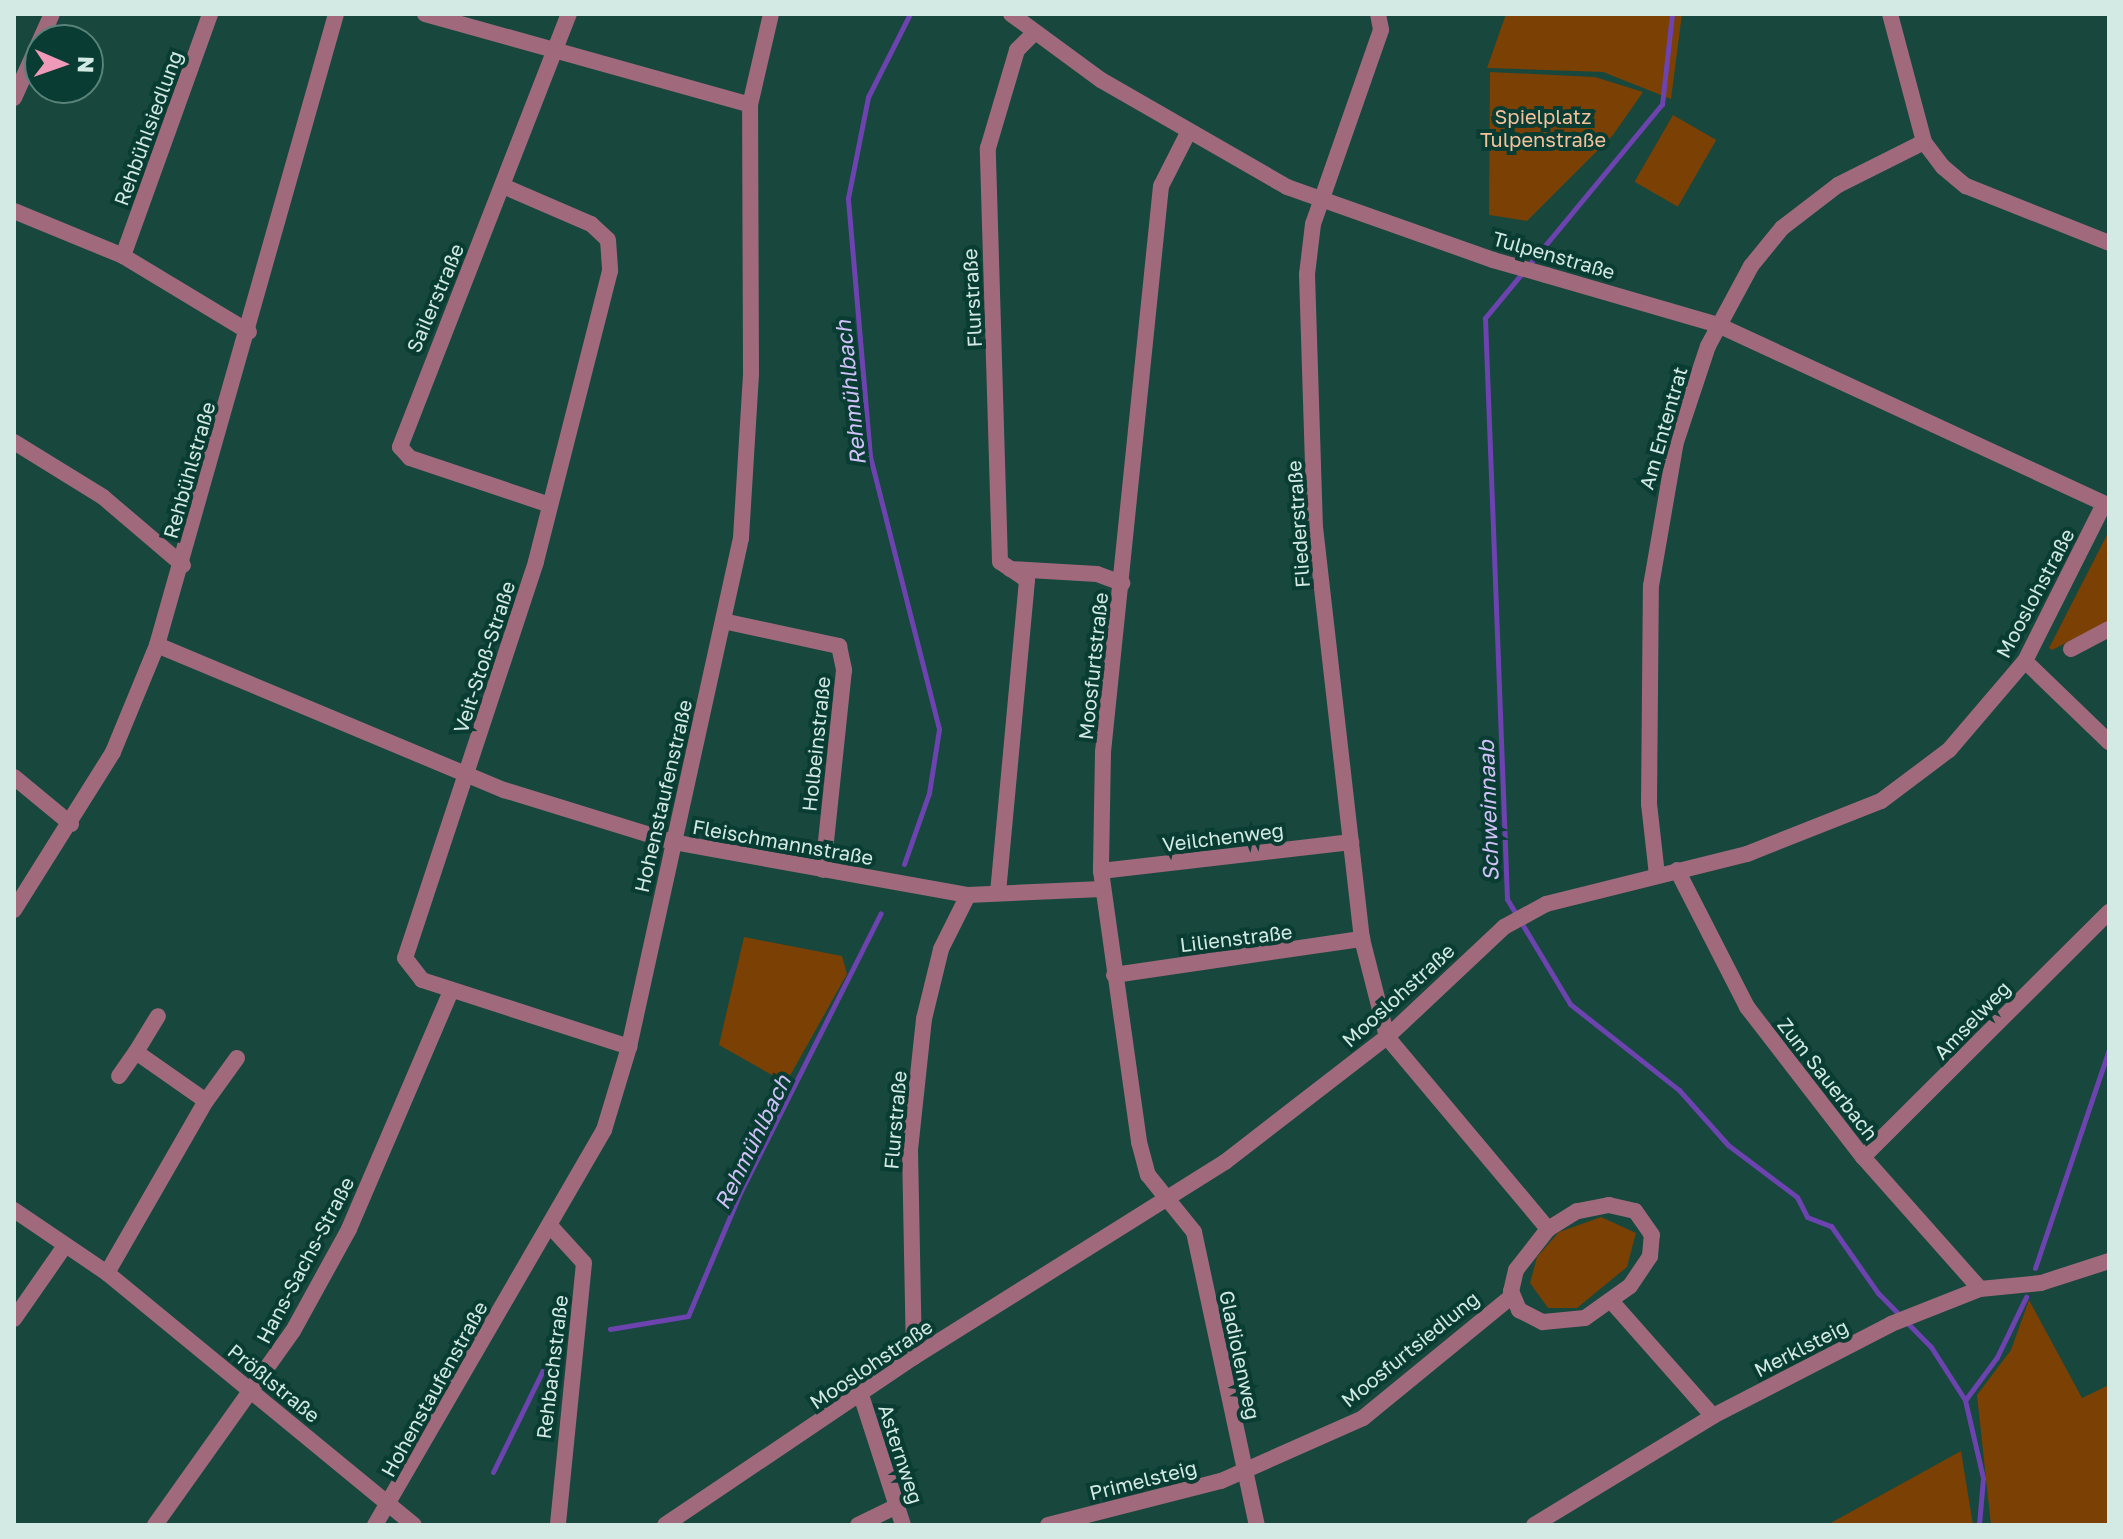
<!DOCTYPE html>
<meta charset="utf-8">
<style>
body{margin:0}
#map{position:relative;width:2123px;height:1539px;overflow:hidden;background:#17473d;font-family:"Golos Text",sans-serif}
div>[style]{position:absolute}
.green>*{inset:0;background:#7a4004;transform-origin:0 0}
.stream>*{height:5px;margin:-2.5px;padding:0 2.5px;transform-origin:2.5px;border-radius:2.5px;background:#6c43af}
.minor>*{height:16px;margin:-8px;padding:0 8px;transform-origin:8px;border-radius:8px;background:#a0697c}
.tertiary>*{height:16px;margin:-8px;padding:0 8px;transform-origin:8px;border-radius:8px;background:#a0697c}
span{translate:-50% -50%;white-space:nowrap;text-align:center;line-height:1.15;-webkit-text-stroke:8px #093c33;paint-order:stroke}
.park-label{font-size:20px;color:#f5c19b}
.street-label{font-size:20px;color:#d2eae3}
.water-label{font-size:22px;color:#d1c1f9;font-style:italic}
.frame{position:absolute;inset:0;border:16px solid #d2eae3;pointer-events:none}
.north{position:absolute;left:24px;top:24px;width:80px;height:80px;box-sizing:border-box;background:#093c33;border:2px solid #598279;border-radius:50%;rotate:92deg;font-size:22px;font-weight:700;line-height:32px;text-align:center;color:#d2eae3}
.north::after{content:'';display:block;margin:auto;width:28px;height:36px;background:#ef9ab8;clip-path:polygon(50% 0,100% 100%,50% 72%,0 100%)}
</style>
<div id="map">
<div class="green">
<div style="clip-path:polygon(1506px 14px,1682px 14px,1671px 99px,1603px 72px,1487px 68px)"></div>
<div style="clip-path:polygon(1490px 72px,1595px 77px,1643px 92px,1613px 135px,1527px 221px,1489px 215px)"></div>
<div style="left:1673px;top:115px;width:50px;height:77px;rotate:30deg"></div>
<div style="clip-path:polygon(2109px 531px,2109px 621px,2052px 650px,2049px 648px)"></div>
<div style="clip-path:polygon(744px 937px,842px 956px,847px 974px,786px 1083px,719px 1045px)"></div>
<div style="clip-path:polygon(1601px 1217px,1636px 1233px,1627px 1267px,1577px 1308px,1548px 1308px,1530px 1283px,1537px 1257px,1559px 1232px)"></div>
<div style="clip-path:polygon(2029px 1300px,2082px 1398px,2109px 1385px,2109px 1525px,1991px 1525px,1977px 1395px,2011px 1350px)"></div>
<div style="clip-path:polygon(1961px 1451px,1973px 1525px,1827px 1525px)"></div>
</div>
<div class="stream">
<div style="left:1672px;top:14px;width:91px;rotate:96.3deg"></div>
<div style="left:1662px;top:104px;width:278px;rotate:129.6deg"></div>
<div style="left:1485px;top:318px;width:581px;rotate:87.83deg"></div>
<div style="left:1507px;top:899px;width:122px;rotate:59deg"></div>
<div style="left:1570px;top:1004px;width:139px;rotate:38.3deg"></div>
<div style="left:1679px;top:1090px;width:74px;rotate:48.3deg"></div>
<div style="left:1728px;top:1145px;width:86px;rotate:37deg"></div>
<div style="left:1797px;top:1197px;width:22px;rotate:63deg"></div>
<div style="left:1807px;top:1217px;width:26px;rotate:21deg"></div>
<div style="left:1831px;top:1226px;width:82px;rotate:55deg"></div>
<div style="left:1878px;top:1293px;width:76px;rotate:45.5deg"></div>
<div style="left:1931px;top:1347px;width:63px;rotate:57.3deg"></div>
<div style="left:1965px;top:1400px;width:80px;rotate:77deg"></div>
<div style="left:1983px;top:1478px;width:47px;rotate:94.9deg"></div>
<div style="left:904px;top:864px;width:75px;rotate:-70.6deg"></div>
<div style="left:929px;top:793px;width:65px;rotate:-81.1deg"></div>
<div style="left:939px;top:729px;width:282px;rotate:-104.2deg"></div>
<div style="left:870px;top:456px;width:259px;rotate:-94.9deg"></div>
<div style="left:848px;top:198px;width:103px;rotate:-78.8deg"></div>
<div style="left:868px;top:97px;width:93px;rotate:-63.2deg"></div>
<div style="left:2035px;top:1268px;width:230px;rotate:-71.3deg"></div>
<div style="left:610px;top:1329px;width:79px;rotate:-9.5deg"></div>
<div style="left:688px;top:1316px;width:134px;rotate:-67.1deg"></div>
<div style="left:740px;top:1193px;width:313px;rotate:-63.3deg"></div>
<div style="left:1966px;top:1399px;width:52px;rotate:-53.6deg"></div>
<div style="left:1997px;top:1357px;width:67px;rotate:-64.2deg"></div>
<div style="left:493px;top:1472px;width:150px;rotate:-63.9deg"></div>
</div>
<div class="minor">
<div style="left:425px;top:14px;width:337px;rotate:15.6deg"></div>
<div style="left:1378px;top:14px;width:16px;rotate:79deg"></div>
<div style="left:1381px;top:30px;width:206px;rotate:109.3deg"></div>
<div style="left:1313px;top:224px;width:50px;rotate:96.8deg"></div>
<div style="left:1307px;top:274px;width:253px;rotate:88.2deg"></div>
<div style="left:1315px;top:527px;width:415px;rotate:83.5deg"></div>
<div style="left:1362px;top:939px;width:101px;rotate:75.7deg"></div>
<div style="left:1387px;top:1037px;width:251px;rotate:50deg"></div>
<div style="left:1548px;top:1229px;width:52px;rotate:128deg"></div>
<div style="left:1516px;top:1270px;width:22px;rotate:103deg"></div>
<div style="left:1511px;top:1291px;width:21px;rotate:67deg"></div>
<div style="left:1519px;top:1310px;width:27px;rotate:27deg"></div>
<div style="left:1543px;top:1322px;width:42px;rotate:-5.4deg"></div>
<div style="left:1585px;top:1318px;width:55px;rotate:-35.4deg"></div>
<div style="left:1630px;top:1286px;width:36px;rotate:-56deg"></div>
<div style="left:1650px;top:1256px;width:21px;rotate:-85deg"></div>
<div style="left:1652px;top:1235px;width:29px;rotate:-125deg"></div>
<div style="left:1635px;top:1211px;width:27px;rotate:-167deg"></div>
<div style="left:1609px;top:1205px;width:33px;rotate:169deg"></div>
<div style="left:1577px;top:1211px;width:34px;rotate:148deg"></div>
<div style="left:1890px;top:14px;width:132px;rotate:75.1deg"></div>
<div style="left:1924px;top:142px;width:31px;rotate:53deg"></div>
<div style="left:1943px;top:167px;width:30px;rotate:40deg"></div>
<div style="left:1966px;top:186px;width:154px;rotate:21.7deg"></div>
<div style="left:14px;top:98px;width:92px;rotate:-65.7deg"></div>
<div style="left:1188px;top:133px;width:59px;rotate:117deg"></div>
<div style="left:1161px;top:186px;width:569px;rotate:95.85deg"></div>
<div style="left:1103px;top:752px;width:119px;rotate:91deg"></div>
<div style="left:1101px;top:871px;width:274px;rotate:82deg"></div>
<div style="left:1139px;top:1142px;width:34px;rotate:75deg"></div>
<div style="left:1148px;top:1175px;width:73px;rotate:51.1deg"></div>
<div style="left:1194px;top:1232px;width:300px;rotate:77.9deg"></div>
<div style="left:503px;top:186px;width:96px;rotate:23.4deg"></div>
<div style="left:591px;top:224px;width:23px;rotate:43deg"></div>
<div style="left:608px;top:240px;width:31px;rotate:86deg"></div>
<div style="left:610px;top:271px;width:300px;rotate:104.3deg"></div>
<div style="left:536px;top:562px;width:417px;rotate:108.3deg"></div>
<div style="left:405px;top:958px;width:28px;rotate:52deg"></div>
<div style="left:422px;top:980px;width:218px;rotate:17.9deg"></div>
<div style="left:14px;top:211px;width:118px;rotate:22.4deg"></div>
<div style="left:123px;top:256px;width:147px;rotate:31.1deg"></div>
<div style="left:123px;top:256px;width:257px;rotate:-70.2deg"></div>
<div style="left:1493px;top:260px;width:55px;rotate:15.8deg"></div>
<div style="left:14px;top:442px;width:105px;rotate:31.7deg"></div>
<div style="left:103px;top:497px;width:105px;rotate:40.4deg"></div>
<div style="left:550px;top:505px;width:148px;rotate:-161.4deg"></div>
<div style="left:410px;top:458px;width:15px;rotate:-132deg"></div>
<div style="left:400px;top:447px;width:465px;rotate:-68.7deg"></div>
<div style="left:1010px;top:569px;width:87px;rotate:3.3deg"></div>
<div style="left:1097px;top:574px;width:27px;rotate:20deg"></div>
<div style="left:723px;top:621px;width:119px;rotate:12.2deg"></div>
<div style="left:839px;top:646px;width:25px;rotate:78deg"></div>
<div style="left:844px;top:670px;width:201px;rotate:96deg"></div>
<div style="left:157px;top:645px;width:376px;rotate:22.7deg"></div>
<div style="left:504px;top:790px;width:177px;rotate:17.1deg"></div>
<div style="left:673px;top:842px;width:300px;rotate:10.2deg"></div>
<div style="left:968px;top:895px;width:134px;rotate:-2.6deg"></div>
<div style="left:2071px;top:649px;width:43px;rotate:-27.8deg"></div>
<div style="left:2025px;top:661px;width:117px;rotate:44deg"></div>
<div style="left:14px;top:777px;width:74px;rotate:39.5deg"></div>
<div style="left:1677px;top:870px;width:154px;rotate:62.9deg"></div>
<div style="left:1747px;top:1007px;width:190px;rotate:52.3deg"></div>
<div style="left:1863px;top:1157px;width:176px;rotate:48.4deg"></div>
<div style="left:1101px;top:871px;width:252px;rotate:-6.6deg"></div>
<div style="left:1657px;top:875px;width:71px;rotate:-96.4deg"></div>
<div style="left:1649px;top:804px;width:218px;rotate:-89.5deg"></div>
<div style="left:1651px;top:586px;width:146px;rotate:-80.2deg"></div>
<div style="left:1676px;top:442px;width:101px;rotate:-71.6deg"></div>
<div style="left:1708px;top:346px;width:91px;rotate:-61.7deg"></div>
<div style="left:1751px;top:266px;width:49px;rotate:-50.8deg"></div>
<div style="left:1782px;top:228px;width:71px;rotate:-37.5deg"></div>
<div style="left:1838px;top:185px;width:96px;rotate:-26.6deg"></div>
<div style="left:998px;top:893px;width:314px;rotate:-84.7deg"></div>
<div style="left:1027px;top:580px;width:32px;rotate:-146deg"></div>
<div style="left:1000px;top:562px;width:414px;rotate:-91.7deg"></div>
<div style="left:988px;top:148px;width:102px;rotate:-73.5deg"></div>
<div style="left:1017px;top:50px;width:25px;rotate:-45deg"></div>
<div style="left:14px;top:910px;width:186px;rotate:-57.9deg"></div>
<div style="left:113px;top:752px;width:116px;rotate:-67.6deg"></div>
<div style="left:157px;top:645px;width:656px;rotate:-74.16deg"></div>
<div style="left:1504px;top:927px;width:48px;rotate:-28.7deg"></div>
<div style="left:1114px;top:975px;width:251px;rotate:-8.3deg"></div>
<div style="left:119px;top:1076px;width:29px;rotate:-55deg"></div>
<div style="left:206px;top:1101px;width:53px;rotate:-54.2deg"></div>
<div style="left:1863px;top:1157px;width:347px;rotate:-44.9deg"></div>
<div style="left:14px;top:1210px;width:112px;rotate:34.1deg"></div>
<div style="left:107px;top:1273px;width:397px;rotate:39.4deg"></div>
<div style="left:552px;top:1228px;width:47px;rotate:47.6deg"></div>
<div style="left:584px;top:1263px;width:263px;rotate:95.7deg"></div>
<div style="left:107px;top:1273px;width:198px;rotate:-60.1deg"></div>
<div style="left:206px;top:1101px;width:85px;rotate:-145deg"></div>
<div style="left:136px;top:1052px;width:42px;rotate:-58.6deg"></div>
<div style="left:1612px;top:1302px;width:152px;rotate:48.5deg"></div>
<div style="left:14px;top:1319px;width:88px;rotate:-55.2deg"></div>
<div style="left:914px;top:1357px;width:207px;rotate:-91.1deg"></div>
<div style="left:910px;top:1150px;width:132px;rotate:-83.9deg"></div>
<div style="left:924px;top:1019px;width:72px;rotate:-76.3deg"></div>
<div style="left:941px;top:949px;width:60px;rotate:-63.4deg"></div>
<div style="left:861px;top:1395px;width:137px;rotate:72.1deg"></div>
<div style="left:155px;top:1525px;width:238px;rotate:-54.6deg"></div>
<div style="left:293px;top:1331px;width:116px;rotate:-61.2deg"></div>
<div style="left:349px;top:1229px;width:259px;rotate:-66.8deg"></div>
<div style="left:375px;top:1525px;width:457px;rotate:-59.9deg"></div>
<div style="left:604px;top:1130px;width:87px;rotate:-73.2deg"></div>
<div style="left:629px;top:1047px;width:521px;rotate:-77.59deg"></div>
<div style="left:741px;top:538px;width:164px;rotate:-86.5deg"></div>
<div style="left:751px;top:374px;width:269px;rotate:-90.2deg"></div>
<div style="left:750px;top:105px;width:93px;rotate:-77deg"></div>
<div style="left:858px;top:1525px;width:43px;rotate:-26deg"></div>
<div style="left:1048px;top:1525px;width:179px;rotate:-14.3deg"></div>
<div style="left:1221px;top:1481px;width:155px;rotate:-23.9deg"></div>
<div style="left:1363px;top:1418px;width:193px;rotate:-39.3deg"></div>
<div style="left:1534px;top:1525px;width:210px;rotate:-31.3deg"></div>
<div style="left:1713px;top:1416px;width:200px;rotate:-27.3deg"></div>
<div style="left:1891px;top:1324px;width:96px;rotate:-21.5deg"></div>
<div style="left:1980px;top:1289px;width:61px;rotate:-5.6deg"></div>
<div style="left:2041px;top:1283px;width:71px;rotate:-17.9deg"></div>
</div>
<div class="tertiary">
<div style="left:1011px;top:14px;width:112px;rotate:36.3deg"></div>
<div style="left:1101px;top:80px;width:215px;rotate:29.9deg"></div>
<div style="left:1287px;top:187px;width:219px;rotate:19.5deg"></div>
<div style="left:1546px;top:275px;width:179px;rotate:16.2deg"></div>
<div style="left:1718px;top:325px;width:431px;rotate:24.8deg"></div>
<div style="left:1546px;top:904px;width:207px;rotate:-14deg"></div>
<div style="left:1747px;top:854px;width:144px;rotate:-21.6deg"></div>
<div style="left:1881px;top:801px;width:85px;rotate:-36.9deg"></div>
<div style="left:1949px;top:750px;width:117px;rotate:-49.5deg"></div>
<div style="left:2025px;top:661px;width:176px;rotate:-63.3deg"></div>
<div style="left:665px;top:1525px;width:300px;rotate:-34deg"></div>
<div style="left:914px;top:1357px;width:367px;rotate:-32.1deg"></div>
<div style="left:1225px;top:1162px;width:205px;rotate:-37.7deg"></div>
<div style="left:1387px;top:1037px;width:161px;rotate:-43.2deg"></div>
</div>
<div class="park-label">
<span style="left:1543px;top:128px">Spielplatz<br>Tulpenstraße</span>
</div>
<div class="street-label">
<span style="left:148px;top:128px;rotate:-70deg">Rehbühlsiedlung</span>
<span style="left:1554px;top:255px;rotate:16deg">Tulpenstraße</span>
<span style="left:435px;top:298px;rotate:-67deg">Sailerstraße</span>
<span style="left:972px;top:298px;rotate:-93deg">Flurstraße</span>
<span style="left:1663px;top:428px;rotate:-74deg">Am Ententrat</span>
<span style="left:189px;top:470px;rotate:-74deg">Rehbühlstraße</span>
<span style="left:1298px;top:524px;rotate:-94deg">Fliederstraße</span>
<span style="left:2035px;top:593px;rotate:-62deg">Mooslohstraße</span>
<span style="left:484px;top:657px;rotate:-72deg">Veit-Stoß-Straße</span>
<span style="left:1093px;top:666px;rotate:-84deg">Moosfurtstraße</span>
<span style="left:816px;top:744px;rotate:-84deg">Holbeinstraße</span>
<span style="left:663px;top:796px;rotate:-77deg">Hohenstaufenstraße</span>
<span style="left:1223px;top:837px;rotate:-7deg">Veilchenweg</span>
<span style="left:783px;top:842px;rotate:10deg">Fleischmannstraße</span>
<span style="left:1236px;top:938px;rotate:-7deg">Lilienstraße</span>
<span style="left:1398px;top:995px;rotate:-42deg">Mooslohstraße</span>
<span style="left:1972px;top:1020px;rotate:-46deg">Amselweg</span>
<span style="left:1828px;top:1079px;rotate:52deg">Zum Sauerbach</span>
<span style="left:895px;top:1120px;rotate:-85deg">Flurstraße</span>
<span style="left:305px;top:1260px;rotate:-62deg">Hans-Sachs-Straße</span>
<span style="left:1801px;top:1348px;rotate:-27deg">Merklsteig</span>
<span style="left:1410px;top:1349px;rotate:-39deg">Moosfurtsiedlung</span>
<span style="left:1240px;top:1355px;rotate:78deg">Gladiolenweg</span>
<span style="left:871px;top:1364px;rotate:-34deg">Mooslohstraße</span>
<span style="left:552px;top:1367px;rotate:-83deg">Rehbachstraße</span>
<span style="left:274px;top:1383px;rotate:39deg">Prößlstraße</span>
<span style="left:434px;top:1389px;rotate:-61deg">Hohenstaufenstraße</span>
<span style="left:901px;top:1454px;rotate:72deg">Asternweg</span>
<span style="left:1143px;top:1480px;rotate:-14deg">Primelsteig</span>
</div>
<div class="water-label">
<span style="left:850px;top:393px;rotate:-96deg">Rehmühlbach</span>
<span style="left:1488px;top:811px;rotate:-92deg">Schweinnaab</span>
<span style="left:752px;top:1142px;rotate:-64deg">Rehmühlbach</span>
</div>
<div class="frame"></div>
<div class="north">N</div>
</div>
